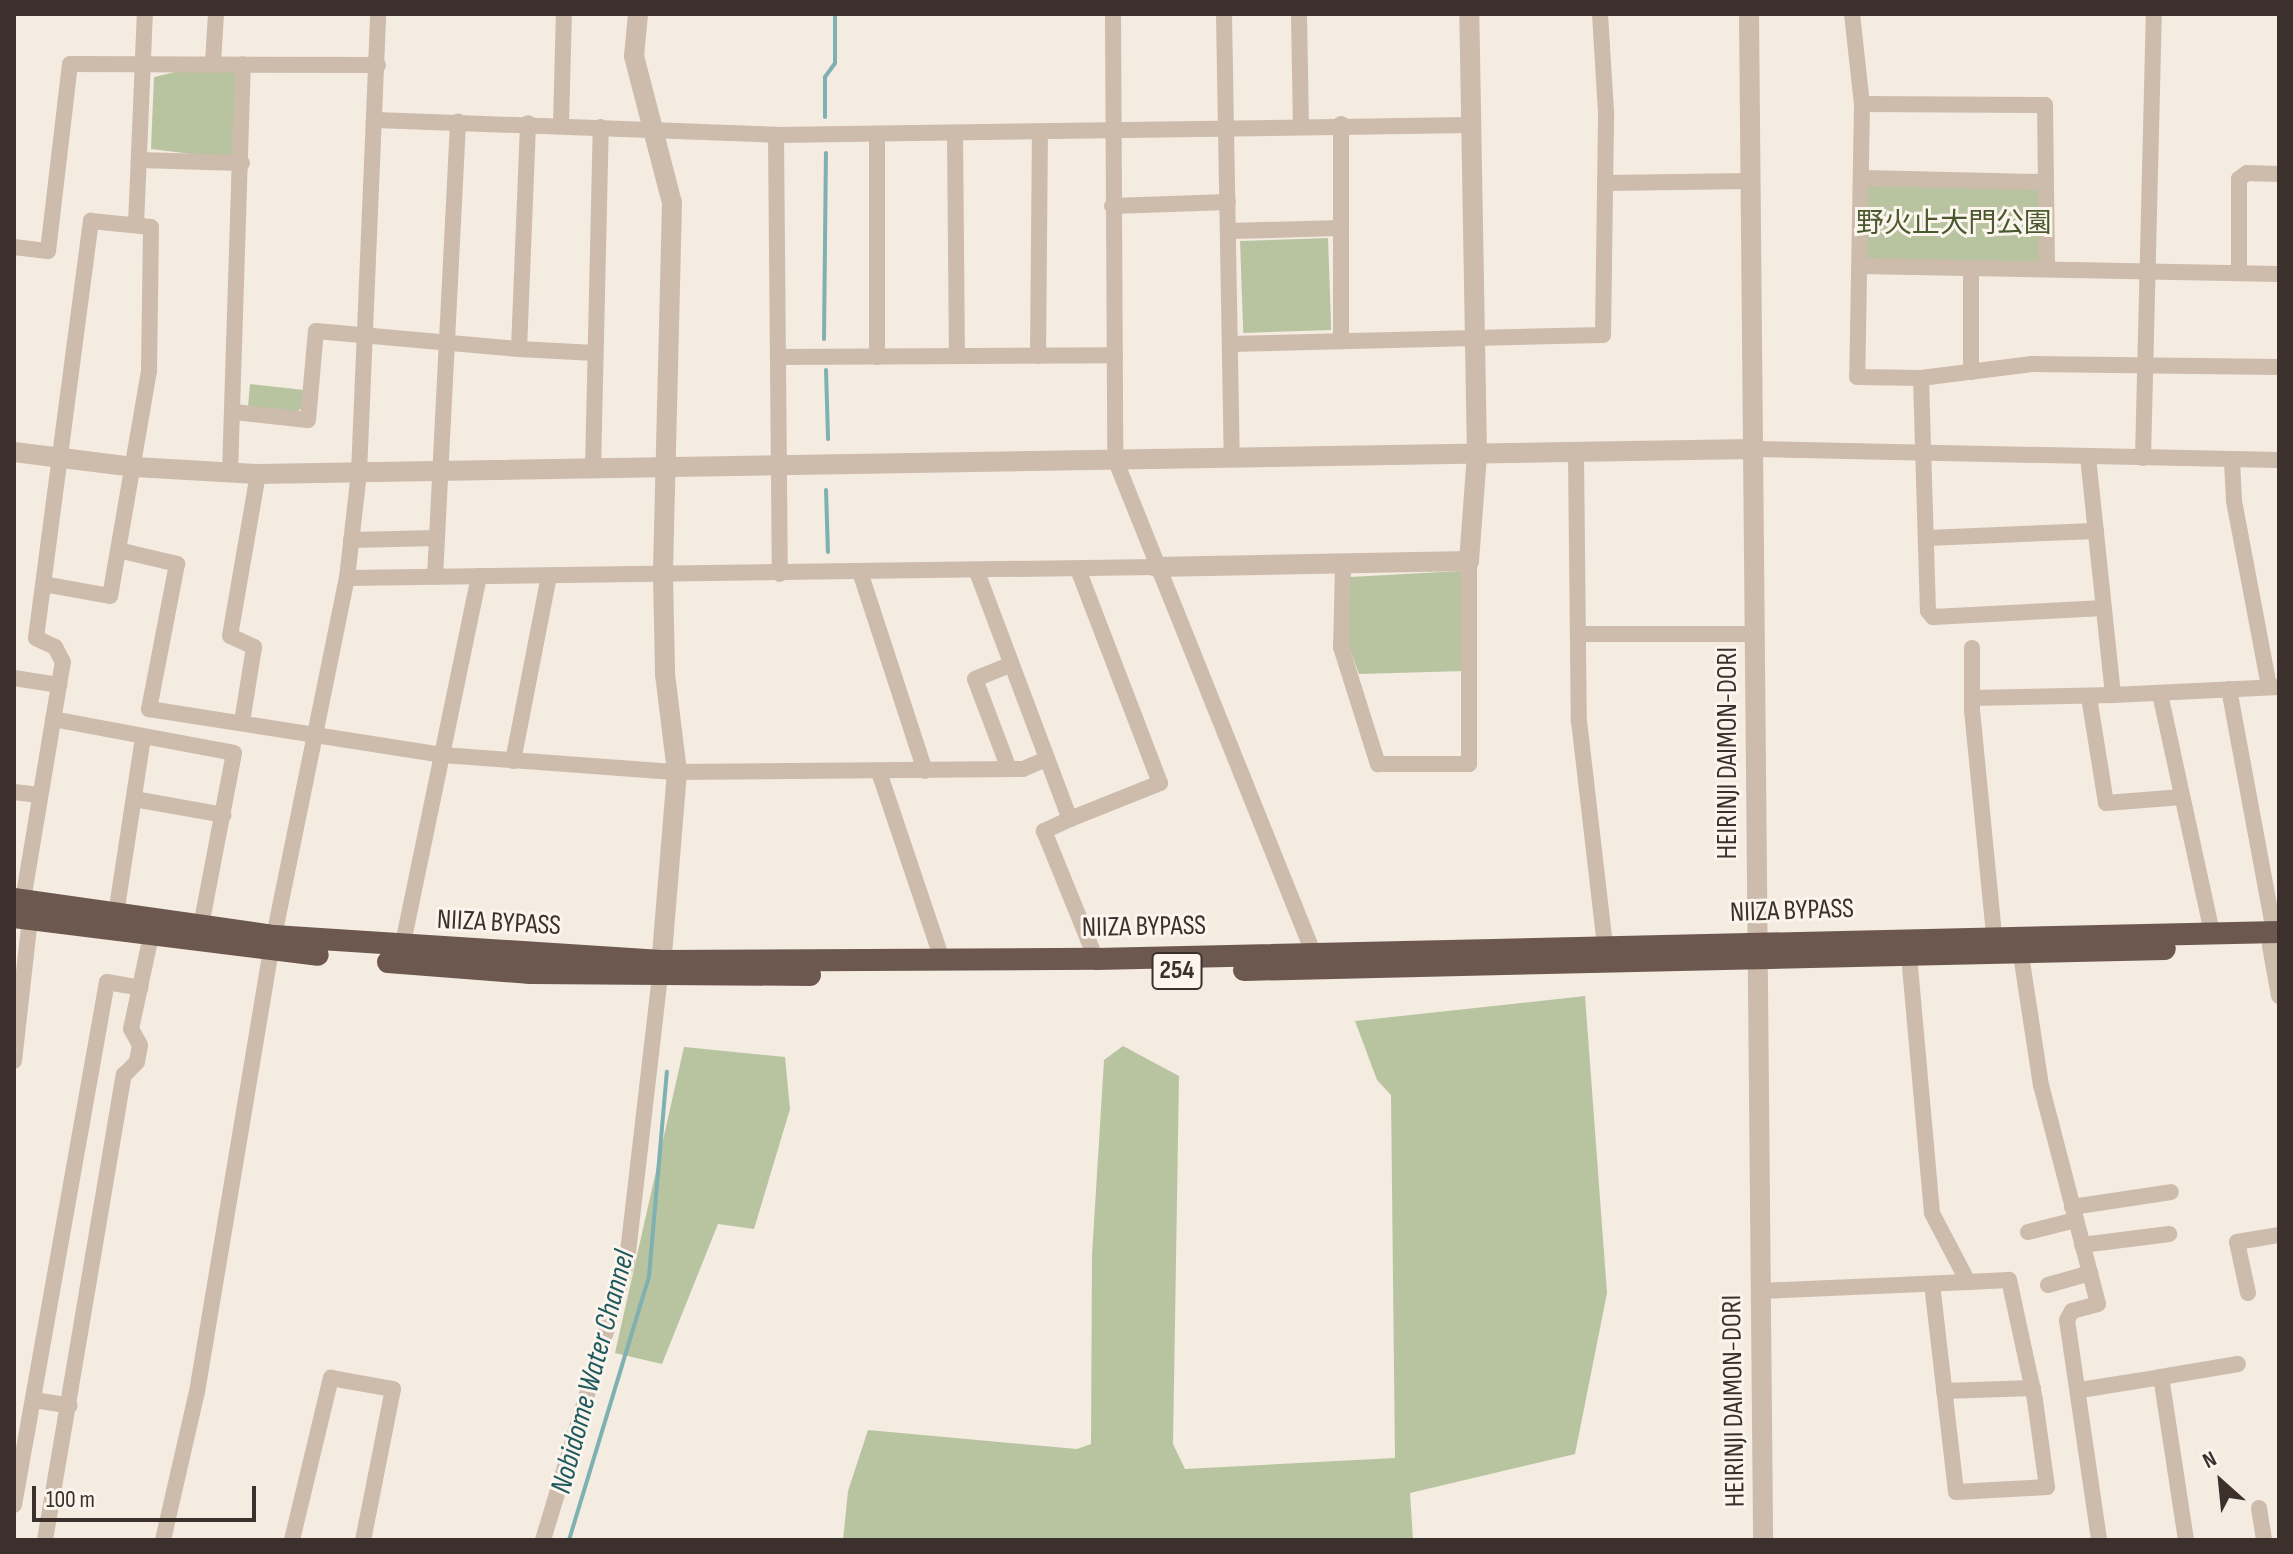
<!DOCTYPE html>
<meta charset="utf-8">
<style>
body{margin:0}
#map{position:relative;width:2293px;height:1554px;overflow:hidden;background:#f4ebe1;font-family:"Sofia Sans Condensed","Noto Sans JP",sans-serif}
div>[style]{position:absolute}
.green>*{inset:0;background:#b8c4a0;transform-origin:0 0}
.stream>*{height:4px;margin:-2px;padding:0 2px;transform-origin:2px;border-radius:2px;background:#7fb0b2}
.minor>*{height:16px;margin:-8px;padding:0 8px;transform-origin:8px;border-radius:8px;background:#cdbbac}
.tertiary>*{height:20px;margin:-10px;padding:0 10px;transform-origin:10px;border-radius:10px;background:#cdbbac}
.trunk>*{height:22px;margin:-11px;padding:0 11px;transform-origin:11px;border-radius:11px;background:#6c584f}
span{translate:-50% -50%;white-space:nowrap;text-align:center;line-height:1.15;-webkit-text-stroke:6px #fbf5ee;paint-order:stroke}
.shield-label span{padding:2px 6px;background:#fbf5ee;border:2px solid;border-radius:6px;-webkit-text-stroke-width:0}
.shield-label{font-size:26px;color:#3b302b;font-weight:700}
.park-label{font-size:28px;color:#4a5a2e}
.street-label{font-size:28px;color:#3b302b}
.water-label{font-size:30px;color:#1f5a5e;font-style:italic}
.frame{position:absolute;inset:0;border:16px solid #3b302b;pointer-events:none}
.north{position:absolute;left:2181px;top:1442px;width:80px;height:80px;-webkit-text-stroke:6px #fbf5ee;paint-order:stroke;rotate:333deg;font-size:22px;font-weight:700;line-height:32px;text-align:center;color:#3b302b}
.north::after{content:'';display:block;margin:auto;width:28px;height:36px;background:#3b302b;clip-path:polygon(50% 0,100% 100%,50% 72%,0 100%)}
.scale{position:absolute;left:32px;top:1486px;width:224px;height:36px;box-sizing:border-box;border:4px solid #3b302b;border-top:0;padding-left:10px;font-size:24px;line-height:28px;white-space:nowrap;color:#3b302b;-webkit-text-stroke:6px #fbf5ee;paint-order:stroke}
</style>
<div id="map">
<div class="green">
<div style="clip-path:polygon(184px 70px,234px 70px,239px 76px,232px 159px,151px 149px,154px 77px)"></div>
<div style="left:1863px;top:178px;width:183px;height:88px;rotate:1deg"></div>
<div style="left:1328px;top:238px;width:92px;height:88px;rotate:88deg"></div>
<div style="clip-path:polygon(250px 384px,304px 390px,302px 408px,297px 412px,248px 407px)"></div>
<div style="clip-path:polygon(1460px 571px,1465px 577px,1465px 671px,1359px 674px,1348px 644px,1350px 577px)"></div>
<div style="clip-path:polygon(1585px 996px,1607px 1293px,1575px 1454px,1410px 1493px,1413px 1540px,843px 1540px,848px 1491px,868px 1430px,1077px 1449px,1091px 1444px,1092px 1255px,1104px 1060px,1123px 1046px,1179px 1076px,1173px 1444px,1185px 1469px,1395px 1458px,1391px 1095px,1377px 1080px,1355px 1021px)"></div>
<div style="clip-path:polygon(684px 1047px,785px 1057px,790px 1109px,754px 1229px,718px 1224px,662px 1364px,615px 1353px)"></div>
</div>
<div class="stream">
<div style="left:825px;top:117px;width:40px;rotate:-90deg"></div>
<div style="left:825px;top:77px;width:17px;rotate:-54deg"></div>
<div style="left:835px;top:63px;width:49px;rotate:-90deg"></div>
<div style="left:824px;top:339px;width:186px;rotate:-89.4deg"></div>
<div style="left:826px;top:370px;width:69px;rotate:88.3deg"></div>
<div style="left:826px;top:490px;width:62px;rotate:88.2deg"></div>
<div style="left:569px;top:1540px;width:276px;rotate:-73.1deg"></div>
<div style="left:649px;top:1276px;width:205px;rotate:-85deg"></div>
</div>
<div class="minor">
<div style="left:1113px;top:14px;width:445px;rotate:89.7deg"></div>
<div style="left:1115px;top:459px;width:531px;rotate:68.12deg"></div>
<div style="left:1224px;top:14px;width:445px;rotate:89deg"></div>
<div style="left:1299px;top:14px;width:110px;rotate:89deg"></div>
<div style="left:1852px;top:14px;width:91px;rotate:83.7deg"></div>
<div style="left:1862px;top:104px;width:273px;rotate:91deg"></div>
<div style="left:1857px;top:377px;width:64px;rotate:0.9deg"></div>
<div style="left:1921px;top:378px;width:233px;rotate:88.3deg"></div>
<div style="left:1928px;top:611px;width:8px;rotate:50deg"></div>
<div style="left:1933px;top:617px;width:171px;rotate:-3deg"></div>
<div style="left:213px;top:63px;width:49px;rotate:-86.5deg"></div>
<div style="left:1862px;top:104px;width:183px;rotate:0.3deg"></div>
<div style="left:2045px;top:105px;width:164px;rotate:89.3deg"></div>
<div style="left:376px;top:120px;width:400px;rotate:2.1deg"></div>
<div style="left:776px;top:135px;width:695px;rotate:-0.82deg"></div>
<div style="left:1341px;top:124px;width:217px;rotate:90deg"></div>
<div style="left:561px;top:125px;width:111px;rotate:-88.5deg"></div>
<div style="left:955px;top:134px;width:222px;rotate:89.5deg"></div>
<div style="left:776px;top:135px;width:439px;rotate:89.5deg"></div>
<div style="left:139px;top:160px;width:103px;rotate:1.7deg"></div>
<div style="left:1863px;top:178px;width:183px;rotate:1.3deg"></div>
<div style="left:1605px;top:183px;width:146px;rotate:-0.8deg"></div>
<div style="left:1112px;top:206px;width:116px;rotate:-2deg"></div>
<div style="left:136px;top:225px;width:211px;rotate:-87.6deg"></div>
<div style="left:1229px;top:231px;width:111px;rotate:-1.5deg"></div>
<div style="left:14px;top:247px;width:34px;rotate:7deg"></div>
<div style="left:48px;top:251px;width:188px;rotate:-83.3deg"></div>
<div style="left:70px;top:64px;width:308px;rotate:0.2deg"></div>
<div style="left:1860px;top:266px;width:419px;rotate:1.1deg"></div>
<div style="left:1971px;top:268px;width:104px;rotate:90deg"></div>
<div style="left:2239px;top:273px;width:94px;rotate:-90deg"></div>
<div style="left:2239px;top:179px;width:10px;rotate:-37deg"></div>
<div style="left:2247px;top:173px;width:32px;rotate:2deg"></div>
<div style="left:1230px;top:344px;width:373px;rotate:-1.4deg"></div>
<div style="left:1603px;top:335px;width:223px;rotate:-89.2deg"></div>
<div style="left:1606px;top:112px;width:98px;rotate:-93.5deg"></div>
<div style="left:519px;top:349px;width:76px;rotate:3deg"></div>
<div style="left:1038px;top:356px;width:223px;rotate:-89.5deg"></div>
<div style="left:778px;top:357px;width:337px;rotate:-0.3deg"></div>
<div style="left:877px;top:357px;width:222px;rotate:-90deg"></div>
<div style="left:1921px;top:378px;width:112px;rotate:-7.2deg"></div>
<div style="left:2032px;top:364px;width:247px;rotate:0.7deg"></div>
<div style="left:234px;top:412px;width:74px;rotate:6.2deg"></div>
<div style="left:308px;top:420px;width:89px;rotate:-84.9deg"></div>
<div style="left:316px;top:331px;width:204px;rotate:5.1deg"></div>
<div style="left:519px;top:349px;width:226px;rotate:-87.7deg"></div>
<div style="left:1753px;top:449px;width:526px;rotate:1.2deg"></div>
<div style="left:1576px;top:454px;width:267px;rotate:89.4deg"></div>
<div style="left:1579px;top:721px;width:226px;rotate:83.4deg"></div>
<div style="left:2088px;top:457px;width:239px;rotate:84deg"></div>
<div style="left:2113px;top:695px;width:166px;rotate:-2.8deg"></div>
<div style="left:2143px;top:458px;width:444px;rotate:-88.6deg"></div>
<div style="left:2232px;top:460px;width:41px;rotate:87.2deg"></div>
<div style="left:2234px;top:501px;width:189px;rotate:79.3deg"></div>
<div style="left:593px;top:470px;width:343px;rotate:-88.7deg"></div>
<div style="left:230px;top:473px;width:409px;rotate:-88.2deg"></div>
<div style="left:1927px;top:538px;width:169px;rotate:-2.4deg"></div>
<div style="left:351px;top:540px;width:86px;rotate:-1.3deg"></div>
<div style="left:118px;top:550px;width:61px;rotate:13.3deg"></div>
<div style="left:177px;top:564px;width:148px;rotate:100.9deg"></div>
<div style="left:149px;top:709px;width:298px;rotate:8.9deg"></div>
<div style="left:443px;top:755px;width:235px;rotate:4.2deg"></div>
<div style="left:677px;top:772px;width:346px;rotate:-0.5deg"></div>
<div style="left:1023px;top:769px;width:25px;rotate:-23deg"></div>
<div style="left:1343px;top:566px;width:81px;rotate:91.4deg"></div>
<div style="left:1341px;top:647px;width:123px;rotate:72.5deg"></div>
<div style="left:1378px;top:764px;width:91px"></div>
<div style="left:1469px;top:764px;width:203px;rotate:-90deg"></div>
<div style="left:977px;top:572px;width:264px;rotate:69.4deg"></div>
<div style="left:1070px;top:819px;width:29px;rotate:155deg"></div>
<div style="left:1044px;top:831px;width:138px;rotate:67.9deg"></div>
<div style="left:861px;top:575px;width:206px;rotate:71.9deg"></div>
<div style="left:435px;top:577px;width:456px;rotate:-87.1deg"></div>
<div style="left:347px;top:578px;width:809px;rotate:-0.78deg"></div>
<div style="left:1580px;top:634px;width:175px"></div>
<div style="left:1972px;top:648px;width:62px;rotate:90deg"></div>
<div style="left:1972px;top:710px;width:227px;rotate:84.4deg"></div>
<div style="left:14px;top:678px;width:46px;rotate:8.8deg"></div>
<div style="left:2229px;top:689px;width:247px;rotate:79.5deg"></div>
<div style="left:2160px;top:694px;width:245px;rotate:77.7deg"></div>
<div style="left:2089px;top:697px;width:107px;rotate:80.9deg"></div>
<div style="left:2106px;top:803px;width:76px;rotate:-4.5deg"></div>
<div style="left:1972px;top:698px;width:141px;rotate:-1.2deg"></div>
<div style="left:53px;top:719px;width:184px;rotate:10.6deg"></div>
<div style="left:234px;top:753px;width:186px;rotate:100.8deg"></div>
<div style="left:242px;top:722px;width:76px;rotate:-80.9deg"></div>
<div style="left:254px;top:647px;width:26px;rotate:-155deg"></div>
<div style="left:230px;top:636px;width:164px;rotate:-80.2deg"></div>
<div style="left:513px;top:761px;width:188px;rotate:-79deg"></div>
<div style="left:1009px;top:769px;width:96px;rotate:-110.7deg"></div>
<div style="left:975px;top:679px;width:38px;rotate:-22deg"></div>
<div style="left:879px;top:772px;width:197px;rotate:71.4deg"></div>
<div style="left:14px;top:792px;width:25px;rotate:7deg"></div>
<div style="left:134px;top:799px;width:91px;rotate:10.1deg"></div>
<div style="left:1070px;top:819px;width:97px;rotate:-21.8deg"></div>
<div style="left:1160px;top:783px;width:229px;rotate:-111deg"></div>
<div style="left:23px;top:900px;width:241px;rotate:-80.5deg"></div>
<div style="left:63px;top:662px;width:17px;rotate:-118deg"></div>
<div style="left:55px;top:647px;width:21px;rotate:-155deg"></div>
<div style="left:36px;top:638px;width:421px;rotate:-82.5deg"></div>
<div style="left:91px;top:221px;width:60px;rotate:5.7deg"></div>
<div style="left:151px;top:227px;width:144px;rotate:90.8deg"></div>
<div style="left:149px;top:371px;width:228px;rotate:99.8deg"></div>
<div style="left:110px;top:596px;width:67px;rotate:-169.7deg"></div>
<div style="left:116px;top:914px;width:179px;rotate:-81.3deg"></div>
<div style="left:274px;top:936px;width:365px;rotate:-78.5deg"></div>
<div style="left:347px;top:578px;width:106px;rotate:-83.5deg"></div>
<div style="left:359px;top:473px;width:459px;rotate:-87.6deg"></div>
<div style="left:2270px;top:946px;width:51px;rotate:79.8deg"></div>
<div style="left:402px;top:948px;width:380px;rotate:-78.3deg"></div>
<div style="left:2021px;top:955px;width:132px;rotate:81.3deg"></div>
<div style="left:2041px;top:1085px;width:226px;rotate:75.4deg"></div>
<div style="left:2098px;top:1304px;width:27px;rotate:165deg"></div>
<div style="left:2072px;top:1311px;width:10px;rotate:119deg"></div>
<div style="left:2067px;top:1320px;width:222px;rotate:81.7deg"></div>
<div style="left:14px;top:1061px;width:143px;rotate:-83.6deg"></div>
<div style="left:2072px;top:1207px;width:100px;rotate:-8.6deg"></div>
<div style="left:2028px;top:1232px;width:49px;rotate:-14.3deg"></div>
<div style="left:2082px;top:1245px;width:88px;rotate:-7.2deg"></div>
<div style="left:1932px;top:1284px;width:209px;rotate:83.4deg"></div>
<div style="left:1956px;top:1492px;width:91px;rotate:-3.1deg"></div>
<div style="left:2047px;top:1487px;width:88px;rotate:-97.9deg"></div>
<div style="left:2035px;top:1400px;width:123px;rotate:-102.2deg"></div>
<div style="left:2009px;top:1280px;width:41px;rotate:177.2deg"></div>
<div style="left:2048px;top:1285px;width:44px;rotate:-15.9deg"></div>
<div style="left:1760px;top:1291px;width:208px;rotate:-2.5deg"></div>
<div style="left:1968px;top:1282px;width:78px;rotate:-117.6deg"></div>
<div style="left:1932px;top:1213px;width:259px;rotate:-95.1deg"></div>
<div style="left:2248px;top:1293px;width:52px;rotate:-102.2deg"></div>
<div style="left:2237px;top:1242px;width:43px;rotate:-9.5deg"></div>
<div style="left:2080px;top:1390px;width:82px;rotate:-9.1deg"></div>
<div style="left:1944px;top:1391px;width:89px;rotate:-1.9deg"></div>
<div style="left:34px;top:1400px;width:36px;rotate:9deg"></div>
<div style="left:14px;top:1505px;width:531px;rotate:-79.92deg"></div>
<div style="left:107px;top:982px;width:34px;rotate:10deg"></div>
<div style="left:2259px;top:1508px;width:32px;rotate:81deg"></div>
<div style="left:45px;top:1540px;width:472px;rotate:-80.4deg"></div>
<div style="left:124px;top:1075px;width:18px;rotate:-45deg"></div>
<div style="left:137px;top:1062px;width:17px;rotate:-80deg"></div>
<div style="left:140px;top:1045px;width:18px;rotate:-119deg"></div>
<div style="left:131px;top:1029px;width:95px;rotate:-77.9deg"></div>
<div style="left:163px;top:1540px;width:152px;rotate:-77.1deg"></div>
<div style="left:197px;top:1392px;width:447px;rotate:-80.5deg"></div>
<div style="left:292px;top:1540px;width:167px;rotate:-76.5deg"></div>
<div style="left:331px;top:1378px;width:63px;rotate:10.1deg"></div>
<div style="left:393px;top:1389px;width:154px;rotate:101.2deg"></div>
<div style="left:543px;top:1540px;width:291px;rotate:-73.2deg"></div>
<div style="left:627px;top:1261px;width:286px;rotate:-83.4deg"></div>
<div style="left:2186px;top:1540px;width:165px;rotate:-98.7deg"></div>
<div style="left:2161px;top:1377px;width:78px;rotate:-9.6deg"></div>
</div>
<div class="tertiary">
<div style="left:638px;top:14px;width:42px;rotate:95.4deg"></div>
<div style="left:634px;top:56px;width:152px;rotate:75.5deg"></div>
<div style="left:672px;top:203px;width:372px;rotate:91.4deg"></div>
<div style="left:663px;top:575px;width:99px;rotate:88.8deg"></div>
<div style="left:665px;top:674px;width:99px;rotate:83deg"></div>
<div style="left:677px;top:772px;width:206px;rotate:94.7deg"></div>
<div style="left:1749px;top:14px;width:1526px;rotate:89.47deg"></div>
<div style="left:14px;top:452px;width:122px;rotate:7.1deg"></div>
<div style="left:135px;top:467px;width:123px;rotate:3.3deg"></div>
<div style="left:258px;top:474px;width:1495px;rotate:-0.96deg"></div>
<div style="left:1156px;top:567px;width:313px;rotate:-1.1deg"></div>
<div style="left:1469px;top:561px;width:106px;rotate:-85.7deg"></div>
<div style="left:1477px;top:455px;width:441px;rotate:-91deg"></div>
</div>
<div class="trunk">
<div style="left:14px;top:899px;width:263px;rotate:8.1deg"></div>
<div style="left:274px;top:936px;width:388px;rotate:3.7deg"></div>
<div style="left:661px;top:961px;width:435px;rotate:-0.3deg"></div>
<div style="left:1096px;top:959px;width:1183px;rotate:-1.31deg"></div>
<div style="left:14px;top:917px;width:306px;rotate:7.1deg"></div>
<div style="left:388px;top:962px;width:143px;rotate:4.4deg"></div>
<div style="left:531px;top:973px;width:279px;rotate:0.4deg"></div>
<div style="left:1244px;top:970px;width:921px;rotate:-1.31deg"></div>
</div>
<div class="shield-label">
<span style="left:1177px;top:971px">254</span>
</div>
<div class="park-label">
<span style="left:1954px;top:224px">野火止大門公園</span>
</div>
<div class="street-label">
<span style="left:1728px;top:753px;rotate:-90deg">HEIRINJI DAIMON-DORI</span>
<span style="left:1792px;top:911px;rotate:-2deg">NIIZA BYPASS</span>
<span style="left:499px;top:923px;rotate:3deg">NIIZA BYPASS</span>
<span style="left:1144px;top:927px;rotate:-1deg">NIIZA BYPASS</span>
<span style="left:1734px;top:1401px;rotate:-91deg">HEIRINJI DAIMON-DORI</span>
</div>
<div class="water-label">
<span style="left:593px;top:1372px;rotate:-75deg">Nobidome Water Channel</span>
</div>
<div class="frame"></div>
<div class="north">N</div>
<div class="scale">100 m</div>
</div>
